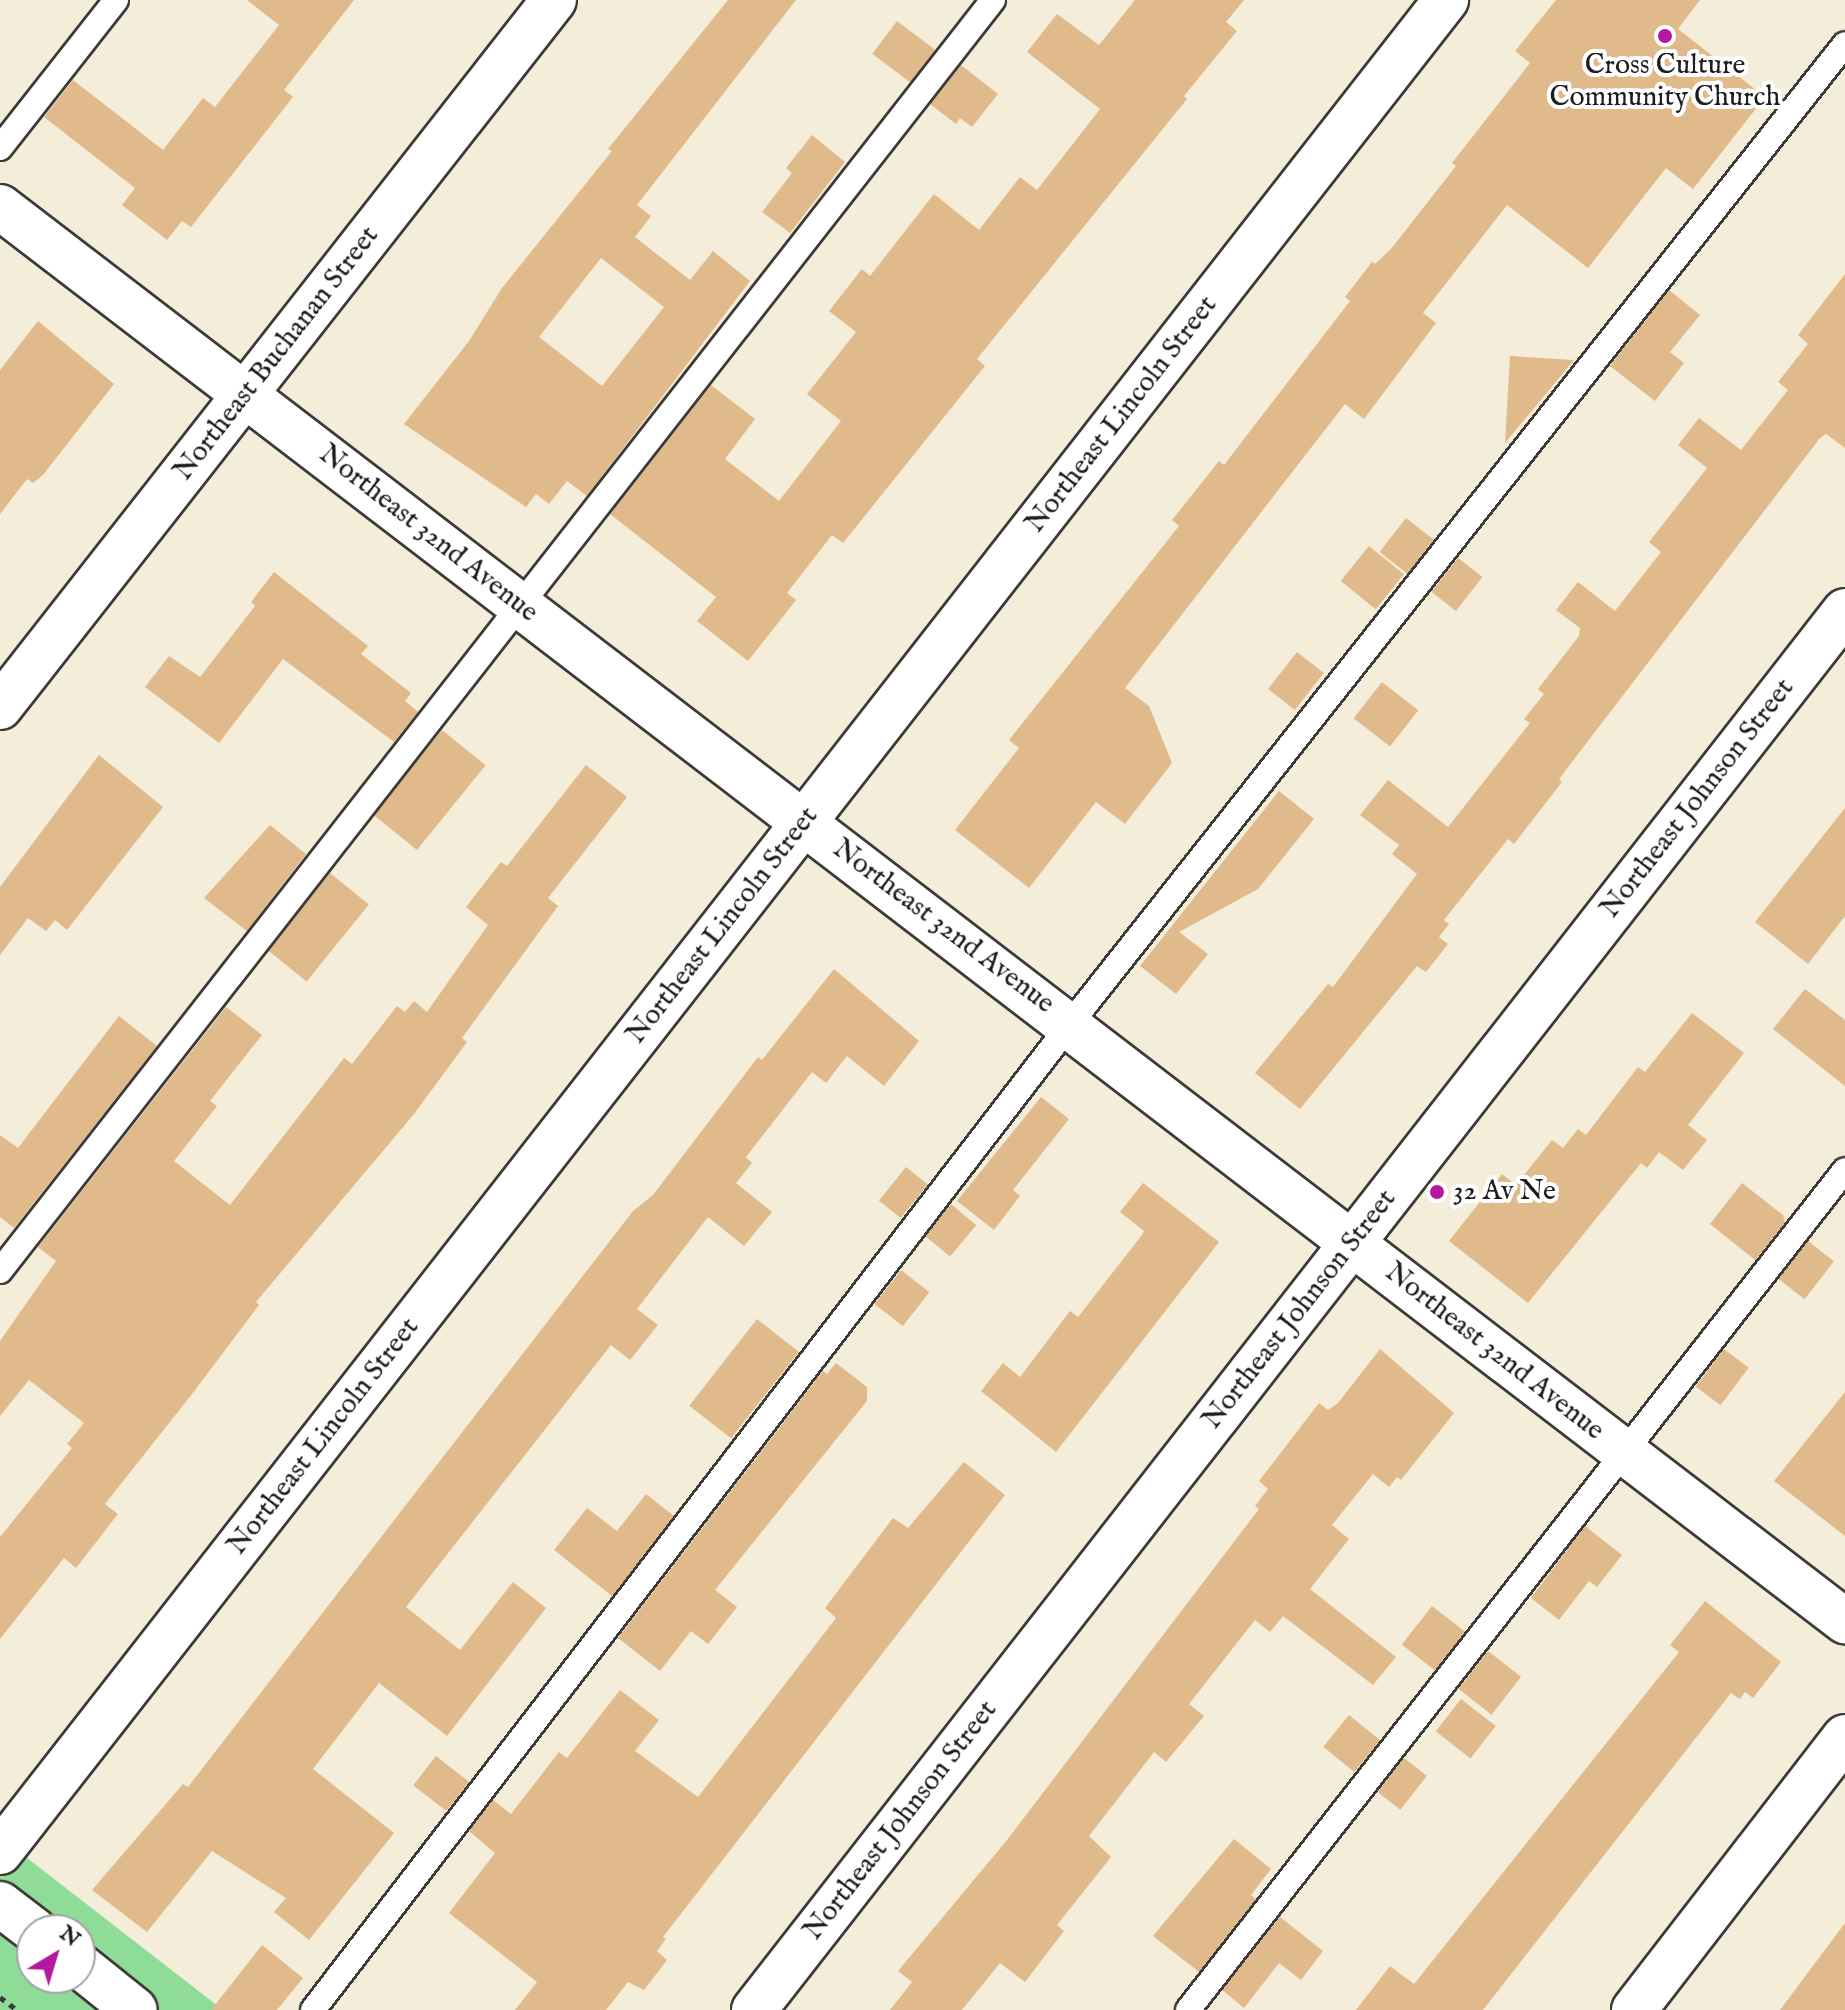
<!DOCTYPE html>
<style>
body{margin:0}
#map{position:relative;width:1845px;height:2010px;overflow:hidden;background:#f3edda;font-family:"IM FELL English",serif}
div>[style]{position:absolute}
.green>*{inset:0;background:#8fdb98}
.building>*{inset:0;background:#e1ba8b;transform-origin:0 0}
.path>*{height:5px;margin-top:-2.5px;transform-origin:0;background:repeating-linear-gradient(90deg,#3c3b38 0 6px,transparent 0 12px)}
.roads{filter:drop-shadow(2px 0 #3c3b38) drop-shadow(-2px 0 #3c3b38) drop-shadow(0 2px #3c3b38) drop-shadow(0 -2px #3c3b38)}
.service>*{height:24px;margin:-12px;padding:0 12px;transform-origin:12px;border-radius:12px;background:#fff}
.minor>*{height:44px;margin:-22px;padding:0 22px;transform-origin:22px;border-radius:22px;background:#fff}
.tertiary>*{height:44px;margin:-22px;padding:0 22px;transform-origin:22px;border-radius:22px;background:#fff}
.dots>*{width:22px;height:22px;translate:-50% -50%;box-sizing:border-box;border:4px solid #fff;border-radius:50%}
span{translate:-50% -50%;white-space:nowrap;text-align:center;line-height:1.15;-webkit-text-stroke:8px #fff;paint-order:stroke}
.poi-label{font-size:28px;color:#1c1c1c}
.left{translate:0 -50%;text-align:left}
.street-label{font-size:28px;color:#1c1c1c}
.north{position:absolute;left:16px;top:1914px;width:80px;height:80px;box-sizing:border-box;background:#fff;border:2px solid #a4a4a4;border-radius:50%;rotate:38deg;font-size:22px;font-weight:700;line-height:32px;text-align:center;color:#1c1c1c}
.north::after{content:'';display:block;margin:auto;width:28px;height:36px;background:#b5179e;clip-path:polygon(50% 0,100% 100%,50% 72%,0 100%)}
</style>
<div id="map">
<div class="green">
<div style="clip-path:polygon(evenodd,0 1837px,223px 2010px,0 2010px,0 1837px,32px 1930px,80px 1930px,80px 1978px,32px 1978px,32px 1930px)"></div>
</div>
<div class="building">
<div style="clip-path:polygon(247px 0,354px 0,284px 90px,293px 97px,191px 227px,182px 221px,167px 240px,122px 205px,135px 188px,44px 117px,73px 80px,163px 150px,203px 98px,215px 107px,279px 25px)"></div>
<div style="clip-path:polygon(evenodd,728px 0,796px 0,637px 205px,651px 216px,635px 237px,690px 280px,713px 251px,750px 281px,587px 496px,567px 481px,549px 504px,536px 494px,526px 507px,404px 424px,469px 341px,502px 288px,612px 151px,608px 149px,728px 0,601px 258px,664px 307px,602px 386px,539px 337px,601px 258px)"></div>
<div style="clip-path:polygon(1135px 0,1244px 0,1226px 22px,1237px 31px,1184px 96px,1187px 99px,977px 359px,985px 366px,843px 543px,832px 535px,787px 593px,796px 600px,748px 661px,697px 621px,716px 597px,610px 514px,711px 385px,755px 419px,725px 459px,779px 501px,841px 421px,807px 394px,856px 332px,829px 311px,862px 269px,870px 276px,934px 194px,979px 230px,1020px 177px,1037px 190px,1100px 109px,1027px 52px,1057px 14px,1099px 45px)"></div>
<div style="clip-path:polygon(1556px 0,1700px 0,1678px 29px,1765px 97px,1693px 189px,1666px 168px,1588px 268px,1507px 205px,1423px 313px,1436px 323px,1364px 419px,1345px 404px,1125px 688px,1149px 706px,1172px 763px,1125px 824px,1096px 802px,1029px 888px,955px 830px,1019px 748px,1009px 740px,1179px 526px,1172px 520px,1219px 461px,1224px 465px,1350px 301px,1345px 297px,1372px 262px,1375px 264px,1391px 249px,1456px 166px,1452px 163px,1530px 63px,1515px 51px)"></div>
<div style="left:897px;top:21px;width:48px;height:41px;rotate:37deg"></div>
<div style="clip-path:polygon(961px 65px,998px 94px,972px 127px,960px 118px,956px 124px,930px 104px)"></div>
<div style="clip-path:polygon(812px 135px,845px 162px,790px 233px,762px 212px,792px 173px,786px 168px)"></div>
<div style="clip-path:polygon(1845px 274px,1845px 448px,1826px 434px,1820px 438px,1559px 779px,1562px 782px,1514px 844px,1508px 839px,1444px 920px,1449px 924px,1439px 937px,1448px 944px,1426px 972px,1417px 966px,1300px 1109px,1255px 1073px,1328px 984px,1333px 987px,1417px 874px,1392px 854px,1399px 845px,1360px 815px,1388px 780px,1448px 827px,1530px 723px,1524px 719px,1544px 694px,1538px 689px,1579px 636px,1580px 628px,1556px 610px,1578px 582px,1615px 611px,1661px 552px,1649px 542px,1707px 468px,1678px 445px,1699px 418px,1741px 450px,1788px 390px,1778px 382px,1808px 344px,1798px 335px)"></div>
<div style="clip-path:polygon(1669px 290px,1700px 315px,1670px 352px,1684px 363px,1655px 401px,1610px 366px)"></div>
<div style="clip-path:polygon(38px 321px,114px 384px,43px 475px,33px 483px,27px 479px,0 514px,0 370px)"></div>
<div style="clip-path:polygon(1510px 356px,1574px 360px,1505px 443px)"></div>
<div style="left:1406px;top:518px;width:36px;height:43px;rotate:38deg"></div>
<div style="left:1369px;top:546px;width:45px;height:45px;rotate:39deg"></div>
<div style="left:1458px;top:558px;width:31px;height:43px;rotate:38deg"></div>
<div style="clip-path:polygon(274px 572px,368px 646px,361px 654px,411px 693px,405px 701px,418px 712px,394px 742px,283px 659px,219px 743px,145px 687px,169px 656px,200px 677px,255px 606px,251px 602px)"></div>
<div style="left:1297px;top:652px;width:34px;height:47px;rotate:38deg"></div>
<div style="left:1382px;top:682px;width:46px;height:46px;rotate:38deg"></div>
<div style="left:442px;top:730px;width:56px;height:109px;rotate:39deg"></div>
<div style="clip-path:polygon(99px 755px,163px 807px,67px 930px,55px 920px,46px 931px,28px 918px,0 955px,0 887px)"></div>
<div style="clip-path:polygon(586px 765px,627px 797px,548px 898px,558px 906px,462px 1038px,467px 1042px,414px 1114px,256px 1302px,259px 1305px,192px 1394px,105px 1504px,118px 1514px,76px 1568px,64px 1558px,0 1639px,0 1537px,72px 1448px,67px 1444px,84px 1423px,29px 1380px,0 1416px,0 1341px,56px 1261px,38px 1247px,226px 1007px,262px 1035px,210px 1101px,217px 1106px,174px 1161px,230px 1205px,344px 1058px,352px 1064px,397px 1006px,405px 1012px,414px 1001px,427px 1012px,488px 925px,466px 907px,501px 862px,507px 866px)"></div>
<div style="clip-path:polygon(1279px 791px,1314px 819px,1258px 889px,1179px 932px,1208px 954px,1176px 994px,1140px 966px)"></div>
<div style="clip-path:polygon(1845px 808px,1845px 916px,1808px 964px,1755px 922px)"></div>
<div style="clip-path:polygon(270px 825px,306px 854px,247px 931px,204px 898px)"></div>
<div style="left:330px;top:873px;width:50px;height:99px;rotate:39deg"></div>
<div style="clip-path:polygon(834px 969px,919px 1041px,884px 1086px,847px 1056px,826px 1083px,812px 1072px,746px 1157px,752px 1163px,736px 1183px,772px 1212px,744px 1246px,708px 1217px,637px 1309px,658px 1325px,630px 1360px,611px 1345px,406px 1607px,460px 1650px,513px 1582px,546px 1608px,447px 1736px,379px 1683px,313px 1769px,394px 1833px,309px 1940px,274px 1912px,286px 1898px,212px 1851px,147px 1932px,92px 1890px,183px 1784px,188px 1787px,633px 1211px,653px 1195px,758px 1057px,762px 1060px)"></div>
<div style="clip-path:polygon(1805px 989px,1845px 1020px,1845px 1086px,1773px 1029px)"></div>
<div style="clip-path:polygon(1692px 1013px,1744px 1053px,1688px 1125px,1707px 1140px,1683px 1170px,1659px 1152px,1647px 1168px,1641px 1163px,1528px 1303px,1449px 1241px,1502px 1174px,1516px 1185px,1552px 1140px,1563px 1148px,1578px 1129px,1586px 1135px,1638px 1067px,1645px 1072px)"></div>
<div style="clip-path:polygon(119px 1016px,157px 1046px,14px 1228px,0 1217px,0 1135px,18px 1148px)"></div>
<div style="clip-path:polygon(1041px 1097px,1069px 1119px,1013px 1190px,1020px 1196px,994px 1230px,957px 1201px)"></div>
<div style="left:906px;top:1167px;width:28px;height:43px;rotate:39deg"></div>
<div style="clip-path:polygon(1143px 1183px,1219px 1242px,1056px 1452px,981px 1391px,1003px 1363px,1020px 1377px,1070px 1311px,1078px 1317px,1142px 1235px,1144px 1231px,1120px 1212px)"></div>
<div style="clip-path:polygon(1742px 1183px,1783px 1215px,1785px 1223px,1755px 1260px,1710px 1224px)"></div>
<div style="left:951px;top:1204px;width:33px;height:41px;rotate:40deg"></div>
<div style="left:1808px;top:1241px;width:33px;height:48px;rotate:38deg"></div>
<div style="left:901px;top:1270px;width:36px;height:43px;rotate:38deg"></div>
<div style="left:757px;top:1319px;width:53px;height:110px;rotate:38deg"></div>
<div style="clip-path:polygon(1380px 1349px,1454px 1413px,1401px 1480px,1397px 1477px,1389px 1487px,1373px 1474px,1332px 1525px,1349px 1539px,1310px 1589px,1396px 1657px,1373px 1685px,1283px 1616px,1270px 1632px,1255px 1620px,1189px 1704px,1204px 1716px,1166px 1762px,1154px 1752px,1089px 1836px,1111px 1857px,1057px 1925px,1064px 1931px,1025px 1982px,1000px 1963px,962px 2010px,890px 2010px,912px 1982px,898px 1971px,1007px 1840px,1259px 1509px,1255px 1506px,1268px 1489px,1259px 1481px,1319px 1403px,1328px 1410px,1338px 1403px)"></div>
<div style="left:1724px;top:1349px;width:31px;height:47px;rotate:37deg"></div>
<div style="clip-path:polygon(836px 1363px,867px 1387px,867px 1401px,715px 1590px,737px 1607px,708px 1644px,691px 1631px,660px 1671px,618px 1638px,823px 1371px,827px 1374px)"></div>
<div style="clip-path:polygon(1845px 1392px,1845px 1536px,1774px 1481px)"></div>
<div style="clip-path:polygon(964px 1462px,1005px 1495px,663px 1937px,666px 1939px,657px 1951px,667px 1960px,644px 1990px,628px 1982px,606px 2010px,515px 2010px,537px 1982px,449px 1913px,495px 1853px,469px 1831px,493px 1800px,511px 1814px,559px 1752px,567px 1758px,620px 1690px,659px 1720px,635px 1751px,698px 1797px,836px 1618px,825px 1608px,893px 1518px,908px 1528px)"></div>
<div style="clip-path:polygon(646px 1494px,674px 1516px,612px 1596px,554px 1550px,587px 1508px,617px 1531px)"></div>
<div style="clip-path:polygon(1585px 1526px,1622px 1555px,1597px 1587px,1589px 1581px,1559px 1620px,1531px 1598px)"></div>
<div style="clip-path:polygon(1705px 1601px,1781px 1662px,1753px 1698px,1745px 1692px,1740px 1699px,1731px 1693px,1483px 2010px,1356px 2010px,1390px 1966px,1414px 1984px,1679px 1652px,1670px 1645px)"></div>
<div style="left:1432px;top:1606px;width:42px;height:49px;rotate:38deg"></div>
<div style="left:1488px;top:1651px;width:42px;height:48px;rotate:38deg"></div>
<div style="left:1461px;top:1699px;width:44px;height:41px;rotate:38deg"></div>
<div style="left:1349px;top:1715px;width:40px;height:41px;rotate:39deg"></div>
<div style="left:436px;top:1756px;width:42px;height:37px;rotate:38deg"></div>
<div style="left:1404px;top:1758px;width:29px;height:43px;rotate:38deg"></div>
<div style="clip-path:polygon(1234px 1839px,1271px 1869px,1251px 1895px,1256px 1899px,1199px 1972px,1153px 1936px)"></div>
<div style="clip-path:polygon(1280px 1917px,1323px 1951px,1301px 1980px,1279px 1963px,1244px 2008px,1222px 1990px)"></div>
<div style="clip-path:polygon(1845px 1923px,1845px 2010px,1780px 2010px)"></div>
<div style="clip-path:polygon(262px 1945px,303px 1978px,277px 2010px,211px 2010px)"></div>
</div>
<div class="path">
<div style="left:0;top:1997px;width:21px;rotate:37deg"></div>
</div>
<div class="roads">
<div class="service">
<div style="left:0;top:148px;width:188px;rotate:-51.9deg"></div>
<div style="left:0;top:1271px;width:1613px;rotate:-52deg"></div>
<div style="left:313px;top:2010px;width:1243px;rotate:-52.48deg"></div>
<div style="left:1070px;top:1024px;width:1249px;rotate:-51.66deg"></div>
<div style="left:1188px;top:2010px;width:1066px;rotate:-51.97deg"></div>
</div>
<div class="minor">
<div style="left:0;top:207px;width:2325px;rotate:37.47deg"></div>
<div style="left:0;top:707px;width:898px;rotate:-51.92deg"></div>
<div style="left:0;top:1852px;width:2350px;rotate:-52.02deg"></div>
<div style="left:0;top:1904px;width:43px;rotate:37.4deg"></div>
<div style="left:80px;top:1966px;width:70px;rotate:38.7deg"></div>
<div style="left:1634px;top:2010px;width:345px;rotate:-52.3deg"></div>
</div>
<div class="tertiary">
<div style="left:754px;top:2010px;width:1774px;rotate:-52.05deg"></div>
</div>
</div>
<div class="dots">
<div style="left:1665px;top:36px;background:#b5179e"></div>
<div style="left:1437px;top:1192px;background:#b5179e"></div>
</div>
<div class="poi-label">
<span style="left:1665px;top:82px">Cross Culture<br>Community Church</span>
<span class="left" style="left:1453px;top:1192px">32 Av Ne</span>
</div>
<div class="street-label">
<span style="left:277px;top:354px;rotate:-52deg">Northeast Buchanan Street</span>
<span style="left:1122px;top:415px;rotate:-52deg">Northeast Lincoln Street</span>
<span style="left:428px;top:534px;rotate:38deg">Northeast 32nd Avenue</span>
<span style="left:1698px;top:799px;rotate:-52deg">Northeast Johnson Street</span>
<span style="left:723px;top:926px;rotate:-52deg">Northeast Lincoln Street</span>
<span style="left:943px;top:927px;rotate:37deg">Northeast 32nd Avenue</span>
<span style="left:1300px;top:1310px;rotate:-52deg">Northeast Johnson Street</span>
<span style="left:1494px;top:1352px;rotate:38deg">Northeast 32nd Avenue</span>
<span style="left:324px;top:1437px;rotate:-52deg">Northeast Lincoln Street</span>
<span style="left:901px;top:1821px;rotate:-52deg">Northeast Johnson Street</span>
</div>
<div class="north">N</div>
</div>
